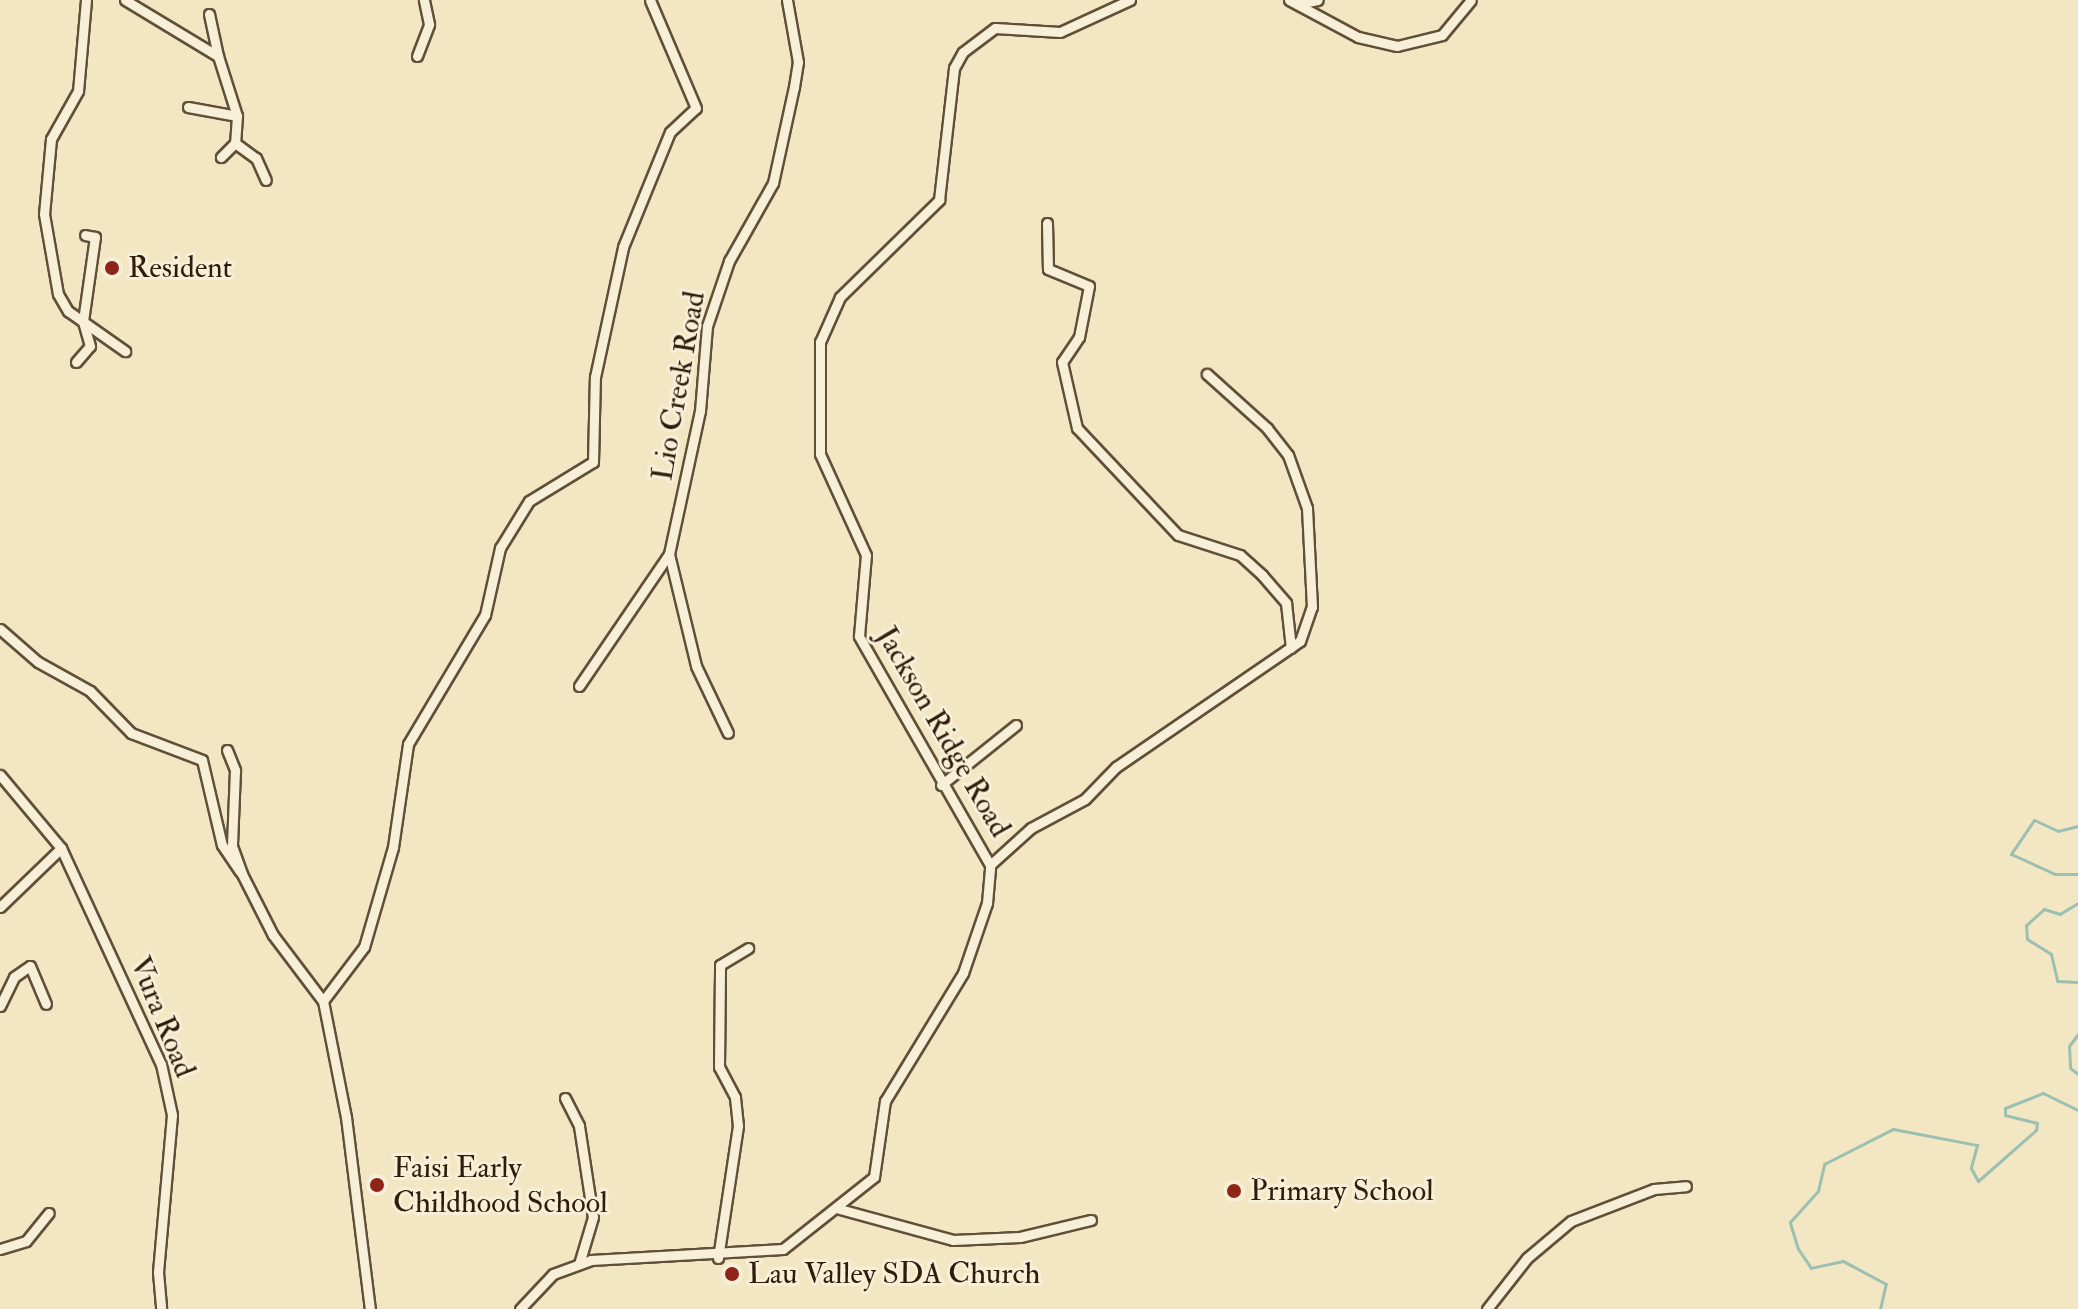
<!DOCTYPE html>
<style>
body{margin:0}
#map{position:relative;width:2078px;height:1309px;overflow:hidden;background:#f3e6c3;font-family:"IM FELL Double Pica",serif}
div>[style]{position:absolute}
.stream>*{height:3px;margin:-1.5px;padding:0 1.5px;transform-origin:1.5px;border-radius:1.5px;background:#9bc0b2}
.roads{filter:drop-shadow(2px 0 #614f38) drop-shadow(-2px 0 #614f38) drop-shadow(0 2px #614f38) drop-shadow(0 -2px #614f38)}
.minor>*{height:9px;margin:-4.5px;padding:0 4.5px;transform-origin:4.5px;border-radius:4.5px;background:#f7efd8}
.dots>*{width:22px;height:22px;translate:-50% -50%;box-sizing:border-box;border:4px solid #f7efd8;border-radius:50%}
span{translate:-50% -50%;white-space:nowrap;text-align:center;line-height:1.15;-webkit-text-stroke:6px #f7efd8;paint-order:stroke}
.poi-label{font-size:30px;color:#301d09}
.left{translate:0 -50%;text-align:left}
.street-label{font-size:30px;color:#301d09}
</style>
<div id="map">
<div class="stream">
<div style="left:2078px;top:826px;width:21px;rotate:166deg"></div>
<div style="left:2058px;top:831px;width:26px;rotate:-155deg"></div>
<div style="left:2034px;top:820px;width:41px;rotate:124.1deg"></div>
<div style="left:2011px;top:854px;width:48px;rotate:24.4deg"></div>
<div style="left:2055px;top:874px;width:23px"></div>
<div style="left:2078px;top:903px;width:21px;rotate:149deg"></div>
<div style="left:2060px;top:914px;width:17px;rotate:-163deg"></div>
<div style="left:2044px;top:909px;width:24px;rotate:138deg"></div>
<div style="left:2026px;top:925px;width:14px;rotate:86deg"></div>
<div style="left:2027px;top:939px;width:28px;rotate:32deg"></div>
<div style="left:2051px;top:954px;width:28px;rotate:77deg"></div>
<div style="left:2057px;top:981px;width:21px;rotate:3deg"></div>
<div style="left:2078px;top:1034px;width:15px;rotate:127deg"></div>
<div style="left:2069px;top:1046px;width:22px;rotate:87deg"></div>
<div style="left:2070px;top:1068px;width:10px;rotate:37deg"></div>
<div style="left:1880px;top:1309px;width:26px;rotate:-77deg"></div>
<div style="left:1886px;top:1284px;width:49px;rotate:-151.9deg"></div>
<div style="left:1843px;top:1261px;width:33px;rotate:168deg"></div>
<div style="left:1811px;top:1268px;width:23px;rotate:-124deg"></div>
<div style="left:1798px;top:1249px;width:28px;rotate:-107deg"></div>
<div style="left:1790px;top:1222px;width:42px;rotate:-47.9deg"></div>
<div style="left:1818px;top:1191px;width:28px;rotate:-77deg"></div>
<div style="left:1824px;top:1164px;width:77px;rotate:-26.9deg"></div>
<div style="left:1893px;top:1129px;width:86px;rotate:10.8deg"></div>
<div style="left:1977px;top:1145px;width:24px;rotate:105deg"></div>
<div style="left:1971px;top:1168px;width:15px;rotate:62deg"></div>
<div style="left:1978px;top:1181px;width:77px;rotate:-41.3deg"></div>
<div style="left:2036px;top:1130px;width:7px;rotate:-82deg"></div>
<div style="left:2037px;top:1123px;width:33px;rotate:-166deg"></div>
<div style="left:2005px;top:1115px;width:7px;rotate:-90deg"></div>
<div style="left:2005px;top:1108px;width:41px;rotate:-21.5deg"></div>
<div style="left:2043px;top:1093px;width:39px;rotate:26deg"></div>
</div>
<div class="roads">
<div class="minor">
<div style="left:86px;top:0;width:91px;rotate:95deg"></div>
<div style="left:78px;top:91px;width:55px;rotate:119.4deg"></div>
<div style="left:51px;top:139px;width:75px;rotate:95.3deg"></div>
<div style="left:44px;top:214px;width:81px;rotate:80.1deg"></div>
<div style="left:58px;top:294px;width:20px;rotate:60deg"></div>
<div style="left:68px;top:311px;width:70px;rotate:35.1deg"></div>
<div style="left:125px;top:0;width:109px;rotate:31.1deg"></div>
<div style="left:218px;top:56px;width:63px;rotate:72.4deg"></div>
<div style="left:237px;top:116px;width:27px;rotate:94deg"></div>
<div style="left:235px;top:143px;width:20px;rotate:135deg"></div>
<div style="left:1289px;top:0;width:78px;rotate:28.2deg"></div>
<div style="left:1358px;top:37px;width:40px;rotate:13deg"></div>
<div style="left:1397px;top:46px;width:46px;rotate:-13.7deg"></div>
<div style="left:1442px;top:35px;width:45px;rotate:-50.4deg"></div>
<div style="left:1297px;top:4px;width:21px;rotate:-11deg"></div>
<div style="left:209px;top:14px;width:43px;rotate:77.9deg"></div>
<div style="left:417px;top:56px;width:34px;rotate:-69deg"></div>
<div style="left:429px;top:24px;width:25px;rotate:-102deg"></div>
<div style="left:188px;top:107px;width:50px;rotate:10.4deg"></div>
<div style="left:235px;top:143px;width:26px;rotate:36deg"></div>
<div style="left:256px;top:158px;width:24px;rotate:66deg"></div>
<div style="left:1047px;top:223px;width:46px;rotate:88.8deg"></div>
<div style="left:1048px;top:269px;width:44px;rotate:22.5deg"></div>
<div style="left:1089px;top:286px;width:52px;rotate:101.1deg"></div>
<div style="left:1079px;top:337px;width:30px;rotate:124deg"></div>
<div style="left:1062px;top:362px;width:68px;rotate:77.2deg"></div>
<div style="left:1077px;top:428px;width:147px;rotate:46.7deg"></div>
<div style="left:1178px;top:535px;width:65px;rotate:17.9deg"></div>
<div style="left:1240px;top:555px;width:30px;rotate:42deg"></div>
<div style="left:1262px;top:575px;width:37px;rotate:49deg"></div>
<div style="left:1286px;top:603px;width:45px;rotate:83.7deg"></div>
<div style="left:76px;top:362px;width:21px;rotate:-49deg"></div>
<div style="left:90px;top:346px;width:26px;rotate:-106deg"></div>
<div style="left:83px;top:321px;width:85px;rotate:-81.9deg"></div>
<div style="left:95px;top:237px;width:10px;rotate:-169deg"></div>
<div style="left:669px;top:554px;width:115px;rotate:76.4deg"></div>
<div style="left:696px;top:666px;width:74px;rotate:64.5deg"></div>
<div style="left:0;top:629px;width:50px;rotate:41deg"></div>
<div style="left:38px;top:662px;width:60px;rotate:29.1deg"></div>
<div style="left:90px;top:691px;width:59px;rotate:45.7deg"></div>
<div style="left:131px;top:733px;width:76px;rotate:20.8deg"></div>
<div style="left:202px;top:760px;width:87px;rotate:76.8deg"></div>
<div style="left:222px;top:845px;width:32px;rotate:56deg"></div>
<div style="left:579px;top:686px;width:160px;rotate:-55.7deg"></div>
<div style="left:669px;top:554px;width:146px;rotate:-77.8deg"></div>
<div style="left:700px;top:411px;width:85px;rotate:-85.3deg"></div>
<div style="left:707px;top:326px;width:69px;rotate:-71.3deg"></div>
<div style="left:729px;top:261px;width:90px;rotate:-60.6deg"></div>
<div style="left:773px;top:183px;width:98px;rotate:-77.7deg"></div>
<div style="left:794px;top:87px;width:25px;rotate:-81deg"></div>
<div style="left:798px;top:62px;width:63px;rotate:-100.1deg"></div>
<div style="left:227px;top:750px;width:22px;rotate:68deg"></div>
<div style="left:235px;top:770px;width:76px;rotate:92.3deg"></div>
<div style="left:232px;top:846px;width:30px;rotate:70deg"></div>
<div style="left:242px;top:874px;width:68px;rotate:63.1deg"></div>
<div style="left:273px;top:935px;width:83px;rotate:52.9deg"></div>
<div style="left:323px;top:1001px;width:118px;rotate:78.8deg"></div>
<div style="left:346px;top:1117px;width:193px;rotate:82.9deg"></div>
<div style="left:0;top:775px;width:95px;rotate:50.1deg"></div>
<div style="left:61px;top:848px;width:238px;rotate:65.2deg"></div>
<div style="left:161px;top:1064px;width:52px;rotate:77.8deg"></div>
<div style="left:172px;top:1115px;width:158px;rotate:95.1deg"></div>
<div style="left:158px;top:1272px;width:37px;rotate:85deg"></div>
<div style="left:941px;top:785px;width:96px;rotate:-38.7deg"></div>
<div style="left:990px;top:865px;width:55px;rotate:-42.1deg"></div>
<div style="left:1031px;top:828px;width:61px;rotate:-28.2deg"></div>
<div style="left:1085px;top:799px;width:45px;rotate:-45.9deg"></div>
<div style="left:1116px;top:767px;width:223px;rotate:-34.4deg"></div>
<div style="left:1300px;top:641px;width:36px;rotate:-71deg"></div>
<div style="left:1312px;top:607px;width:99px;rotate:-92.9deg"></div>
<div style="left:1307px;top:508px;width:56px;rotate:-109.7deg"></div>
<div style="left:1288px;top:455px;width:34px;rotate:-128deg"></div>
<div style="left:1267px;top:428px;width:81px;rotate:-138deg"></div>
<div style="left:0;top:907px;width:85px;rotate:-44deg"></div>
<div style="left:323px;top:1001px;width:68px;rotate:-52.8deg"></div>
<div style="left:364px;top:947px;width:104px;rotate:-73.8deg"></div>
<div style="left:393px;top:847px;width:104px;rotate:-81.7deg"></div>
<div style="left:408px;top:744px;width:150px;rotate:-59.2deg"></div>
<div style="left:485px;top:615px;width:69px;rotate:-77.4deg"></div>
<div style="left:500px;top:548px;width:55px;rotate:-58.3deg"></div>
<div style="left:529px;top:501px;width:75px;rotate:-31.4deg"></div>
<div style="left:593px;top:462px;width:85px;rotate:-88.7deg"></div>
<div style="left:595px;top:377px;width:133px;rotate:-77.8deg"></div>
<div style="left:623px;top:247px;width:124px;rotate:-67.8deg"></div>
<div style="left:670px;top:132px;width:35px;rotate:-43deg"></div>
<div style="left:696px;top:108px;width:117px;rotate:-113.1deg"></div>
<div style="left:0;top:1006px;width:32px;rotate:-64deg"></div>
<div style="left:14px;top:977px;width:19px;rotate:-35deg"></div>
<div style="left:30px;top:966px;width:41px;rotate:67.2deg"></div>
<div style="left:565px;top:1098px;width:31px;rotate:63deg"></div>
<div style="left:579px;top:1126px;width:92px;rotate:81.3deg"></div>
<div style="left:593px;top:1217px;width:49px;rotate:106.6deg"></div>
<div style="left:836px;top:1208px;width:121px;rotate:15.3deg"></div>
<div style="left:953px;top:1240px;width:67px;rotate:-2.6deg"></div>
<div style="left:1020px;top:1237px;width:73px;rotate:-13.5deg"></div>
<div style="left:0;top:1249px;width:27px;rotate:-17deg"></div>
<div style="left:26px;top:1241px;width:36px;rotate:-51deg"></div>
<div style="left:718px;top:1258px;width:134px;rotate:-81.4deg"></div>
<div style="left:738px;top:1126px;width:29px;rotate:-96deg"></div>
<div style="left:735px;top:1097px;width:34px;rotate:-118deg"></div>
<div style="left:719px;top:1067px;width:102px;rotate:-89.4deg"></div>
<div style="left:720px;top:965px;width:33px;rotate:-31deg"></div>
<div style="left:520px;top:1309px;width:48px;rotate:-46.7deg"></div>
<div style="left:553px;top:1274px;width:40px;rotate:-20.2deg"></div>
<div style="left:591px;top:1260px;width:192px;rotate:-3.3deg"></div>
<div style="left:783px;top:1249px;width:116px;rotate:-38.4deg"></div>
<div style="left:874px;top:1177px;width:77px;rotate:-81.8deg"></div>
<div style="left:885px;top:1101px;width:150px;rotate:-58.6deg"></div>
<div style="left:963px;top:973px;width:74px;rotate:-71.1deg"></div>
<div style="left:987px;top:903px;width:38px;rotate:-85deg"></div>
<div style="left:990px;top:865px;width:264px;rotate:-119.8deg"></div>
<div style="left:859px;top:636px;width:81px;rotate:-85.1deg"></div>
<div style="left:866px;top:555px;width:111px;rotate:-114.5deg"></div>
<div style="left:820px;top:454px;width:112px;rotate:-90deg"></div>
<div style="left:820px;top:342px;width:49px;rotate:-66deg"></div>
<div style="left:840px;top:297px;width:139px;rotate:-44.4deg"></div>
<div style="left:939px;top:200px;width:133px;rotate:-83.5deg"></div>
<div style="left:954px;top:68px;width:18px;rotate:-61deg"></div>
<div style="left:963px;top:52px;width:40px;rotate:-37deg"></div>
<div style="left:995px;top:28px;width:65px;rotate:3.5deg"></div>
<div style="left:1060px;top:32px;width:77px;rotate:-24.6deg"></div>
<div style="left:1487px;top:1309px;width:65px;rotate:-51.9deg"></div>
<div style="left:1527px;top:1258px;width:57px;rotate:-40.1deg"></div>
<div style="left:1571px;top:1221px;width:89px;rotate:-21.1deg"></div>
<div style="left:1654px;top:1189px;width:32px;rotate:-5deg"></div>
</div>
</div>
<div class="dots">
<div style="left:112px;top:268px;background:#8f2418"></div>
<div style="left:377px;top:1185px;background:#8f2418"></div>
<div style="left:1234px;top:1191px;background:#8f2418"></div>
<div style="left:732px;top:1274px;background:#8f2418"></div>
</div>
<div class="poi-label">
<span class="left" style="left:128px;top:268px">Resident</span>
<span class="left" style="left:393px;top:1185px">Faisi Early<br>Childhood School</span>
<span class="left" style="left:1250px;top:1191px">Primary School</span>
<span class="left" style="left:748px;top:1274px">Lau Valley SDA Church</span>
</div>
<div class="street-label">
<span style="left:679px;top:386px;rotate:-80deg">Lio Creek Road</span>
<span style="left:943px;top:732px;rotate:60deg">Jackson Ridge Road</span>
<span style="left:162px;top:1017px;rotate:68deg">Vura Road</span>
</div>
</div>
